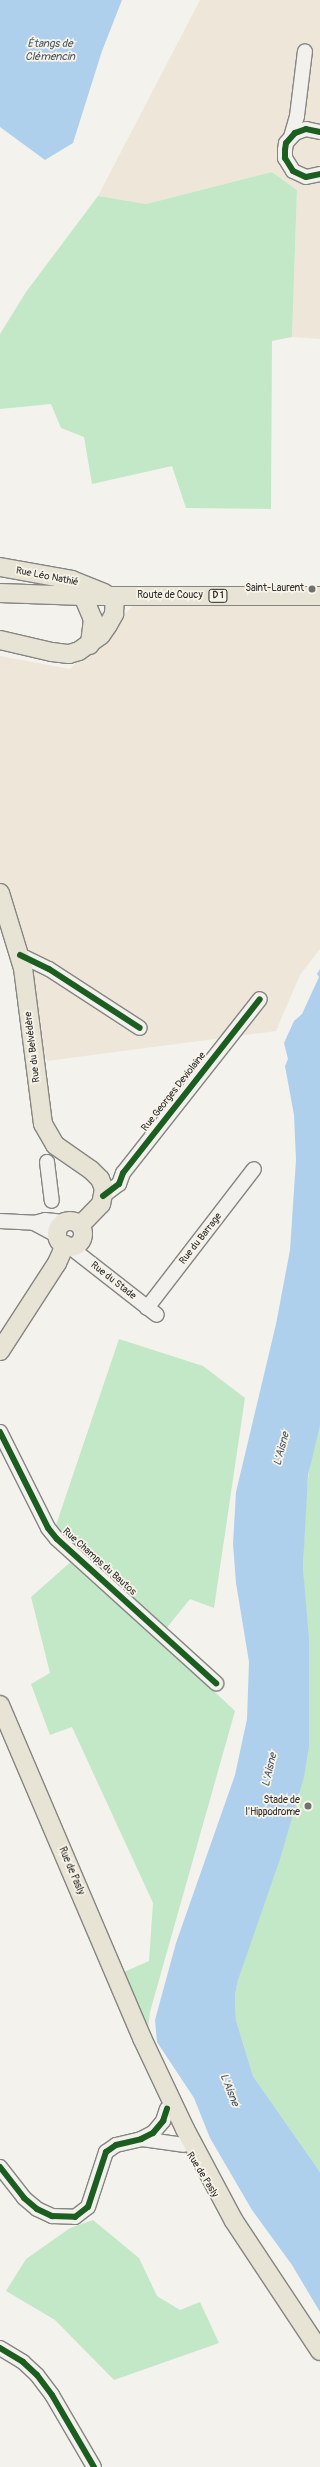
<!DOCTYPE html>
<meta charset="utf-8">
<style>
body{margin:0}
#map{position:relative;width:320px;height:2467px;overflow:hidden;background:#f4f2ec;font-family:Pangolin,sans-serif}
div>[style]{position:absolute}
.built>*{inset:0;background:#eee7d9}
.green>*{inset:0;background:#c2e8c8}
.water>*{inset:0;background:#afd0ed}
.roads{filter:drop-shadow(1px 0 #858582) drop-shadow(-1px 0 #858582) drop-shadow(0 1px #858582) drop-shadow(0 -1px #858582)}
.minor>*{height:14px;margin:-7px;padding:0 7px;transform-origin:7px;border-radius:7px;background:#f2f1ed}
.major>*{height:18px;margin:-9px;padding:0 9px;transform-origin:9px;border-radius:9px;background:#e8e4d5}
.major>.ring{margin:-9px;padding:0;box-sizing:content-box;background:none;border:18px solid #e8e4d5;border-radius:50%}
.cycleway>*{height:6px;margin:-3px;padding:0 3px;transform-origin:3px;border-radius:3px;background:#1b5e20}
.dots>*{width:11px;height:11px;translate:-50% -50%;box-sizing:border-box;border:2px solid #f7f3e8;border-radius:50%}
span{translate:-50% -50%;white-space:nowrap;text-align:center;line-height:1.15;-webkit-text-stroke:3.5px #f7f3e8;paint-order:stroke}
.shield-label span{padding:1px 3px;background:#f7f3e8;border:1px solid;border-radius:3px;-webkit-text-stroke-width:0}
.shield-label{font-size:9px;color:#2b2b2b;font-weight:700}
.street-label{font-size:10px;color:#2b2b2b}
.poi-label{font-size:10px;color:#2b2b2b}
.right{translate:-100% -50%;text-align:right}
.water-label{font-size:11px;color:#4a5865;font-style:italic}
</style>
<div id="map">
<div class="built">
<div style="clip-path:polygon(200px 0,320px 0,320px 339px,292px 337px,297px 190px,272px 172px,146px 204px,98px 196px)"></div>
<div style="clip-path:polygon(139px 600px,320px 605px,320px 949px,300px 975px,276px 1031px,47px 1061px,0 922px,0 656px,70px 669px)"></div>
</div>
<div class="green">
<div style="clip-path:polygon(272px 172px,297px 190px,292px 337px,272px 341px,271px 509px,186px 508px,172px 466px,92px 484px,84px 437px,61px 428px,51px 404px,0 409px,0 334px,26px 292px,98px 196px,146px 204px)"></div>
<div style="clip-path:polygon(119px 1339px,203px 1366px,245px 1398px,214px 1608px,190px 1599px,165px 1630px,54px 1531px)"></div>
<div style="clip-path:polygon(320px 1426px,320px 2172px,253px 2076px,236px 2020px,235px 1995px,305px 1599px,303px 1567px,306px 1492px,311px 1458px)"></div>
<div style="clip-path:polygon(74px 1559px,235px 1711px,150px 2012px,147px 2036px,124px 1972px,149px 1961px,153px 1903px,72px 1727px,50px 1735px,31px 1684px,50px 1673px,31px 1597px)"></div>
<div style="clip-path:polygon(93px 2220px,139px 2258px,157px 2296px,180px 2310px,200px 2302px,219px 2343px,114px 2380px,55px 2320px,6px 2291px,26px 2259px,70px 2228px)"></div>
</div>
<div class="water">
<div style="clip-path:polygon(0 0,122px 0,102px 51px,73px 143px,45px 160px,0 127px)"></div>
<div style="clip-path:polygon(320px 969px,320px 1426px,308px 1475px,303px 1567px,309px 1639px,309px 1746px,304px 1777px,280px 1859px,238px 1980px,235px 1995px,236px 2020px,253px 2076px,320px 2172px,320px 2312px,292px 2265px,252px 2210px,210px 2138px,194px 2098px,157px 2042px,155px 2020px,176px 1943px,235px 1775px,247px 1719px,249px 1662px,236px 1583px,233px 1544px,236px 1492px,276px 1324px,290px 1250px,296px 1160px,294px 1115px,285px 1066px,288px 1059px,284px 1043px,294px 1021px,302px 1014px,319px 977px,317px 974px)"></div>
</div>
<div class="roads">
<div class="minor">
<div style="left:320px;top:132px;width:14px;rotate:-168deg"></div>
<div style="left:306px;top:129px;width:12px;rotate:160deg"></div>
<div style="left:295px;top:133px;width:13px;rotate:132deg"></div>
<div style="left:286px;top:143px;width:7px;rotate:98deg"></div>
<div style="left:285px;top:150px;width:8px;rotate:90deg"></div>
<div style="left:285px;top:158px;width:15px;rotate:58deg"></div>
<div style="left:293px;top:171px;width:14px;rotate:25deg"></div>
<div style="left:306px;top:177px;width:14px;rotate:-12deg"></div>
<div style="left:291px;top:137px;width:22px;rotate:-74deg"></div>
<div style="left:297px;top:116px;width:65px;rotate:-83deg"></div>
<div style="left:20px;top:955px;width:32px;rotate:26deg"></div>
<div style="left:49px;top:969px;width:108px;rotate:33deg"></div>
<div style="left:47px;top:1162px;width:39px;rotate:83deg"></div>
<div style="left:103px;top:1196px;width:20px;rotate:-37deg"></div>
<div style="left:119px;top:1184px;width:12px;rotate:-70deg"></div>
<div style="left:123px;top:1173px;width:221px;rotate:-51.8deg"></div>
<div style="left:0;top:1221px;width:34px;rotate:3deg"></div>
<div style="left:34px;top:1223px;width:11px;rotate:-15deg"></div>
<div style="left:45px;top:1220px;width:19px;rotate:6deg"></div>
<div style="left:34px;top:1223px;width:26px;rotate:28deg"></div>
<div style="left:70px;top:1247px;width:110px;rotate:38deg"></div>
<div style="left:147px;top:1308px;width:175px;rotate:-52.4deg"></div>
<div style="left:0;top:1432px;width:107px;rotate:63.4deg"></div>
<div style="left:48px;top:1528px;width:14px;rotate:51deg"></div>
<div style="left:57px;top:1539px;width:215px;rotate:42.2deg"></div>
<div style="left:142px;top:2139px;width:42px;rotate:8.1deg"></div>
<div style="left:0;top:2167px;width:39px;rotate:52deg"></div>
<div style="left:24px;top:2198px;width:17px;rotate:40deg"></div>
<div style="left:37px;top:2209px;width:17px;rotate:25deg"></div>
<div style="left:52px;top:2216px;width:23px;rotate:2deg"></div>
<div style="left:75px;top:2217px;width:16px;rotate:-38deg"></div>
<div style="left:88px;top:2207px;width:58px;rotate:-71.9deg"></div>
<div style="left:106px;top:2152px;width:12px;rotate:-35deg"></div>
<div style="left:116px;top:2145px;width:26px;rotate:-13deg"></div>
<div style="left:141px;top:2139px;width:13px;rotate:-27deg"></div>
<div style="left:153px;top:2133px;width:16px;rotate:-50deg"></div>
<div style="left:163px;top:2121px;width:13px;rotate:-72deg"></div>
<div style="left:0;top:2348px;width:27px;rotate:31deg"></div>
<div style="left:23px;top:2362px;width:19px;rotate:43deg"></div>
<div style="left:37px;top:2375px;width:25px;rotate:53deg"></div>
<div style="left:52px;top:2395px;width:83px;rotate:59.7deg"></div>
</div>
<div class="major">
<div style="left:0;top:567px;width:73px;rotate:10.2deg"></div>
<div style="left:72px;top:580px;width:35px;rotate:22deg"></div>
<div style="left:0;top:593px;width:83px;rotate:2.1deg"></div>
<div style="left:83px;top:596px;width:237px"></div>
<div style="left:83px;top:596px;width:25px;rotate:67deg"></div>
<div style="left:93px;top:619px;width:26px;rotate:97deg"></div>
<div style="left:0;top:640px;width:53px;rotate:13deg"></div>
<div style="left:52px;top:652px;width:17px;rotate:7deg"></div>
<div style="left:69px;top:654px;width:10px;rotate:-17deg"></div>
<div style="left:79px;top:651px;width:27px;rotate:-36deg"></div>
<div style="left:101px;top:635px;width:12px;rotate:-55deg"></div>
<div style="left:108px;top:625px;width:13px;rotate:-61deg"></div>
<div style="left:114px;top:614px;width:17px;rotate:-87deg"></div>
<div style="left:0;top:893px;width:78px;rotate:73deg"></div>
<div style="left:23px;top:968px;width:157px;rotate:82.7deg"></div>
<div style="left:43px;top:1124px;width:24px;rotate:60deg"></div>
<div style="left:55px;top:1145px;width:44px;rotate:34.8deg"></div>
<div style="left:91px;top:1170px;width:13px;rotate:45deg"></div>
<div style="left:100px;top:1179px;width:11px;rotate:68deg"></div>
<div style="left:104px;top:1189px;width:15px;rotate:101deg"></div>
<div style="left:101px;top:1204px;width:29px;rotate:134deg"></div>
<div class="ring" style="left:57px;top:1221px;width:8px;height:8px"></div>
<div style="left:0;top:1351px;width:105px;rotate:-57.1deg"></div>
<div style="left:57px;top:1263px;width:20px;rotate:-66deg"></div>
<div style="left:0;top:1705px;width:362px;rotate:66.9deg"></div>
<div style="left:142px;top:2038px;width:101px;rotate:64.7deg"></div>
<div style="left:185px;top:2129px;width:104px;rotate:62deg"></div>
<div style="left:234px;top:2221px;width:156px;rotate:56.5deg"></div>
</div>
</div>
<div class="cycleway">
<div style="left:320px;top:132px;width:14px;rotate:-168deg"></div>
<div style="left:306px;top:129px;width:12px;rotate:160deg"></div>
<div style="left:295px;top:133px;width:13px;rotate:132deg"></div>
<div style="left:286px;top:143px;width:7px;rotate:98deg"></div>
<div style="left:285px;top:150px;width:8px;rotate:90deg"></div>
<div style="left:285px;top:158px;width:15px;rotate:58deg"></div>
<div style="left:293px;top:171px;width:14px;rotate:25deg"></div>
<div style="left:306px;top:177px;width:14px;rotate:-12deg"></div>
<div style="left:20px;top:955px;width:32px;rotate:26deg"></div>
<div style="left:49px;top:969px;width:108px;rotate:33deg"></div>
<div style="left:103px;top:1196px;width:20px;rotate:-37deg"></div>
<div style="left:119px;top:1184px;width:12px;rotate:-70deg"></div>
<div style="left:123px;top:1173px;width:221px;rotate:-51.8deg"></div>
<div style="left:0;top:1432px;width:107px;rotate:63.4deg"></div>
<div style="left:48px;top:1528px;width:14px;rotate:51deg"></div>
<div style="left:57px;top:1539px;width:215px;rotate:42.2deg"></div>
<div style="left:0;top:2167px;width:39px;rotate:52deg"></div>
<div style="left:24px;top:2198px;width:17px;rotate:40deg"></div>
<div style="left:37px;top:2209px;width:17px;rotate:25deg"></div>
<div style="left:52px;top:2216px;width:23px;rotate:2deg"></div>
<div style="left:75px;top:2217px;width:16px;rotate:-38deg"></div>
<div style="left:88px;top:2207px;width:58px;rotate:-71.9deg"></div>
<div style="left:106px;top:2152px;width:12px;rotate:-35deg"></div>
<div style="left:116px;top:2145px;width:26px;rotate:-13deg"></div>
<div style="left:141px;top:2139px;width:13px;rotate:-27deg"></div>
<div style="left:153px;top:2133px;width:16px;rotate:-50deg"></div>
<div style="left:163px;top:2121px;width:13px;rotate:-72deg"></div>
<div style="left:0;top:2348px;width:27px;rotate:31deg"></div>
<div style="left:23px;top:2362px;width:19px;rotate:43deg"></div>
<div style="left:37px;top:2375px;width:25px;rotate:53deg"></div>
<div style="left:52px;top:2395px;width:83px;rotate:59.7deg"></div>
</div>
<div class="dots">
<div style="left:312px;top:589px;background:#71716f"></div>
<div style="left:308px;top:1806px;background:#71716f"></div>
</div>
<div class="shield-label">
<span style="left:218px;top:596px">D 1</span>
</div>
<div class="street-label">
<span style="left:47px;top:577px;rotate:11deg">Rue Léo Nathié</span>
<span style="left:170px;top:596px">Route de Coucy</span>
<span style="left:33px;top:1047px;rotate:-97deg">Rue du Belvédère</span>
<span style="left:174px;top:1092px;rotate:-52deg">Rue Georges Deviolaine</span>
<span style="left:201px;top:1239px;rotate:-52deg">Rue du Barrage</span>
<span style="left:113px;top:1281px;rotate:38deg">Rue du Stade</span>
<span style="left:99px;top:1562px;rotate:42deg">Rue Champs du Bautos</span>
<span style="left:71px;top:1871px;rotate:67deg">Rue de Pasly</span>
<span style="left:202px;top:2175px;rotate:58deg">Rue de Pasly</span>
</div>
<div class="poi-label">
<span class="right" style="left:304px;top:589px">Saint-Laurent</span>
<span class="right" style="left:300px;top:1806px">Stade de<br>l'Hippodrome</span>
</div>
<div class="water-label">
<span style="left:50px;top:51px">Étangs de<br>Clémencin</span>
<span style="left:282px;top:1449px;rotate:-75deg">L'Aisne</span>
<span style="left:270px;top:1770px;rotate:-77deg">L'Aisne</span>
<span style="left:229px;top:2090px;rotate:68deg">L'Aisne</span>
</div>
</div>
